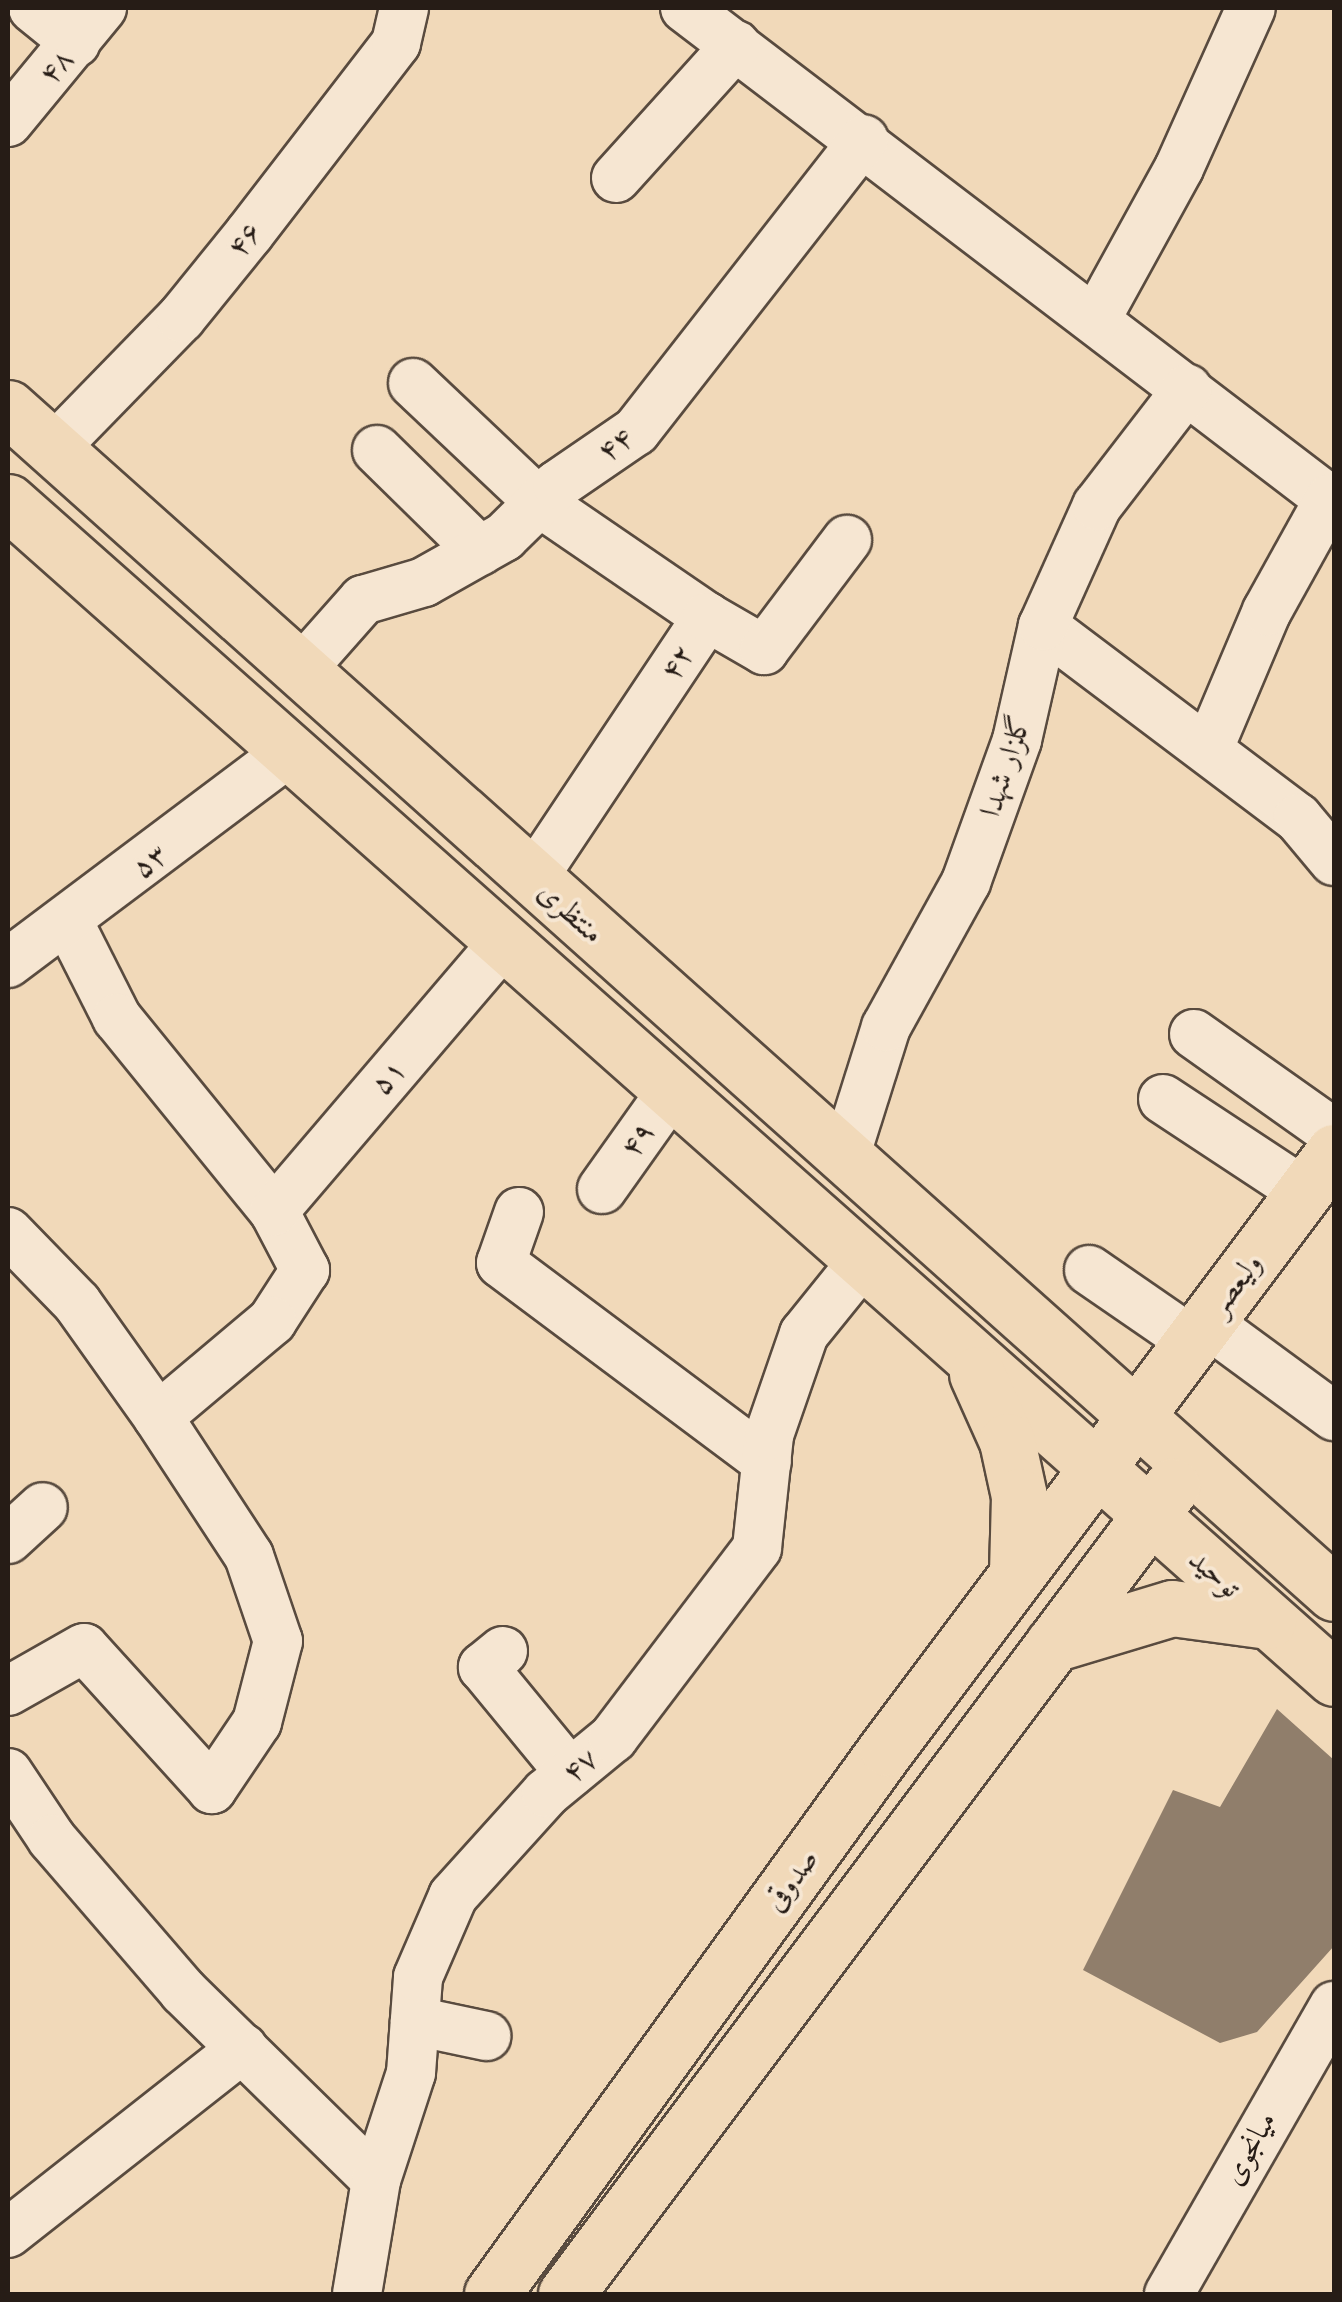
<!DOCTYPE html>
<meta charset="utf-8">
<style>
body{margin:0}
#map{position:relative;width:1342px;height:2302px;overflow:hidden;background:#f1d9b9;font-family:"Libre Caslon Text",Amiri,serif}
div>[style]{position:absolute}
.building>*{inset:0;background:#907e6b}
.roads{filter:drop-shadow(2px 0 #594b3f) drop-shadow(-2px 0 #594b3f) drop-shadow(0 2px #594b3f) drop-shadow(0 -2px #594b3f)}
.minor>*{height:48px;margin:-24px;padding:0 24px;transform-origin:24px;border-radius:24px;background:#f6e6d2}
.major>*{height:55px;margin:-27.5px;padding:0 27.5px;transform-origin:27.5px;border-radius:27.5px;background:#f1d9b9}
span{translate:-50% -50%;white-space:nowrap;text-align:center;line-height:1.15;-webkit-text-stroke:8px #f6e6d2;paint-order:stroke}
.street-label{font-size:30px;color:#261c16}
.frame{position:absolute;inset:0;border:10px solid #261c16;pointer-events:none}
</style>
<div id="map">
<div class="building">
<div style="clip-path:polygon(1277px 1709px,1334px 1760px,1334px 1946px,1257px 2032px,1220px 2043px,1083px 1970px,1173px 1790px,1220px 1807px)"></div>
</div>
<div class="roads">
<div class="minor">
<div style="left:33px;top:8px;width:55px;rotate:39.1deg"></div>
<div style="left:685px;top:8px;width:816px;rotate:37.33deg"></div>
<div style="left:8px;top:122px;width:148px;rotate:-50.5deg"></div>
<div style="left:616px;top:178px;width:179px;rotate:-47.9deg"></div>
<div style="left:1096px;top:319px;width:172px;rotate:-61.2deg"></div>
<div style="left:1179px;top:168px;width:175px;rotate:-65.8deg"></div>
<div style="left:413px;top:383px;width:173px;rotate:43.4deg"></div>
<div style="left:539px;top:502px;width:204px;rotate:34.4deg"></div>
<div style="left:53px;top:449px;width:183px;rotate:-45.7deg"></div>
<div style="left:181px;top:318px;width:108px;rotate:-51deg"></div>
<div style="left:249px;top:234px;width:241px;rotate:-52.4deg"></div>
<div style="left:396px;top:43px;width:36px;rotate:-77deg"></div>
<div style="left:377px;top:450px;width:144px;rotate:44.4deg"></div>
<div style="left:1043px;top:626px;width:319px;rotate:37deg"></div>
<div style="left:1298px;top:818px;width:56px;rotate:50.1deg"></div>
<div style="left:301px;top:670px;width:94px;rotate:-48.5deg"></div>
<div style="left:363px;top:600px;width:64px;rotate:-16.4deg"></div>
<div style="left:424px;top:582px;width:92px;rotate:-29.4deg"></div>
<div style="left:504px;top:537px;width:74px;rotate:-44.5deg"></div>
<div style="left:557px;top:485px;width:96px;rotate:-34.4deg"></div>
<div style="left:636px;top:431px;width:370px;rotate:-52deg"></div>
<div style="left:1209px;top:748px;width:149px;rotate:-67.1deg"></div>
<div style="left:1267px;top:611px;width:128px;rotate:-61deg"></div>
<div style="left:533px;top:878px;width:314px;rotate:-56.3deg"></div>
<div style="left:707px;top:617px;width:66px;rotate:30.1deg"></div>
<div style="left:764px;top:650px;width:138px;rotate:-53deg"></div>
<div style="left:68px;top:921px;width:109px;rotate:63.2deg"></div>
<div style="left:117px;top:1018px;width:249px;rotate:50.9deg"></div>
<div style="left:274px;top:1211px;width:67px;rotate:62.3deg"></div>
<div style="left:305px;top:1270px;width:61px;rotate:122.9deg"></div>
<div style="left:272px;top:1321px;width:149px;rotate:139.9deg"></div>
<div style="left:8px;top:963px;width:350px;rotate:-36.9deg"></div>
<div style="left:1194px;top:1034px;width:171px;rotate:35.3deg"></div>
<div style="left:1163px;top:1099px;width:169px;rotate:33.4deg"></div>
<div style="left:845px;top:1157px;width:136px;rotate:-72.5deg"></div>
<div style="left:886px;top:1027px;width:166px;rotate:-61.1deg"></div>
<div style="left:966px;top:882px;width:151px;rotate:-70.2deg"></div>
<div style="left:1017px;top:740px;width:117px;rotate:-77.2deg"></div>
<div style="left:1043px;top:626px;width:132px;rotate:-65.8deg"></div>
<div style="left:1097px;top:506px;width:148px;rotate:-52.4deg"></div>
<div style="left:602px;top:1189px;width:123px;rotate:-54.6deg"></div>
<div style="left:274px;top:1211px;width:351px;rotate:-49.5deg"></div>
<div style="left:519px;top:1212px;width:54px;rotate:109.4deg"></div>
<div style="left:501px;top:1263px;width:332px;rotate:36.8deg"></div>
<div style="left:8px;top:1232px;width:99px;rotate:45.8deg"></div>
<div style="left:77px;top:1303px;width:140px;rotate:54.6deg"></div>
<div style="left:158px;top:1417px;width:166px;rotate:56.8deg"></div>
<div style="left:249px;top:1556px;width:90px;rotate:71.2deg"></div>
<div style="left:278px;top:1641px;width:84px;rotate:104.5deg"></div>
<div style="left:257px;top:1722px;width:81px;rotate:123.9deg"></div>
<div style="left:212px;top:1789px;width:190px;rotate:-132.2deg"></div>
<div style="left:84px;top:1648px;width:87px;rotate:150.5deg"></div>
<div style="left:1089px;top:1270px;width:125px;rotate:34.6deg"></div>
<div style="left:1206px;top:1322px;width:159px;rotate:36.3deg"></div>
<div style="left:8px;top:1539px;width:47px;rotate:-42.4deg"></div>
<div style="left:503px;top:1651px;width:26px;rotate:141deg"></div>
<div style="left:483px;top:1667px;width:137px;rotate:50.6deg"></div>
<div style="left:8px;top:1773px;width:79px;rotate:56.3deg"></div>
<div style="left:52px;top:1839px;width:201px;rotate:49.2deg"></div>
<div style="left:183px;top:1991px;width:270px;rotate:44.4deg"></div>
<div style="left:415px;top:2021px;width:73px;rotate:11.9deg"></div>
<div style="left:8px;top:2233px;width:299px;rotate:-38.2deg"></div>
<div style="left:357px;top:2294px;width:116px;rotate:-80.5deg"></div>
<div style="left:376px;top:2180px;width:113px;rotate:-71.9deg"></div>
<div style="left:411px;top:2073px;width:96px;rotate:-85.8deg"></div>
<div style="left:418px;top:1977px;width:88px;rotate:-66.6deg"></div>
<div style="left:453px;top:1896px;width:139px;rotate:-47.9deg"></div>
<div style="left:546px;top:1793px;width:87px;rotate:-39.4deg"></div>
<div style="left:613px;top:1738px;width:238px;rotate:-52.8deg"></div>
<div style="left:757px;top:1548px;width:114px;rotate:-83.9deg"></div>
<div style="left:769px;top:1435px;width:107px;rotate:-70.9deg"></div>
<div style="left:804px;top:1334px;width:94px;rotate:-51.1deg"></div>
<div style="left:1169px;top:2294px;width:332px;rotate:-60.2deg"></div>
</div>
<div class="major">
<div style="left:8px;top:408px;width:1778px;rotate:41.79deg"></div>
<div style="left:8px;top:502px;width:1772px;rotate:41.57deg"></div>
<div style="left:977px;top:1374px;width:73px;rotate:65.9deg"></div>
<div style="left:1007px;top:1441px;width:56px;rotate:77.7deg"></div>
<div style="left:1019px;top:1496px;width:78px;rotate:91.5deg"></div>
<div style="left:1053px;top:1644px;width:124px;rotate:-16.8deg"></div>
<div style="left:1172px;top:1608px;width:97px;rotate:7.7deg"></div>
<div style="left:492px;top:2294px;width:674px;rotate:-54.12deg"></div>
<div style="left:887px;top:1748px;width:745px;rotate:-53.13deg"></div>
<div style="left:566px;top:2294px;width:1010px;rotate:-53.13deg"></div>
</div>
</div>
<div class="street-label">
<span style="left:56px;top:66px;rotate:-49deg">۴۸</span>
<span style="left:244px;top:239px;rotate:-52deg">۴۶</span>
<span style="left:615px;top:444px;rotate:-37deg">۴۴</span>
<span style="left:677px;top:662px;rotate:-56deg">۴۲</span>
<span style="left:1005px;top:766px;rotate:-72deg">گلزار شهدا</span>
<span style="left:150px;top:861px;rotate:-38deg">۵۳</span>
<span style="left:571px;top:912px;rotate:42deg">منتظری</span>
<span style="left:388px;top:1077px;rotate:-49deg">۵۱</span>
<span style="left:637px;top:1139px;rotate:-55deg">۴۹</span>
<span style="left:1235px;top:1284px;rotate:-53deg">ولیعصر</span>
<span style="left:1215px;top:1573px;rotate:41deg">توحید</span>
<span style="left:580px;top:1765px;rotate:-39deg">۴۷</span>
<span style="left:791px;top:1880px;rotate:-54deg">صدوقی</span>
<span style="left:1249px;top:2148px;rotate:-61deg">میانجوی</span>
</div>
<div class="frame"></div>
</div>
